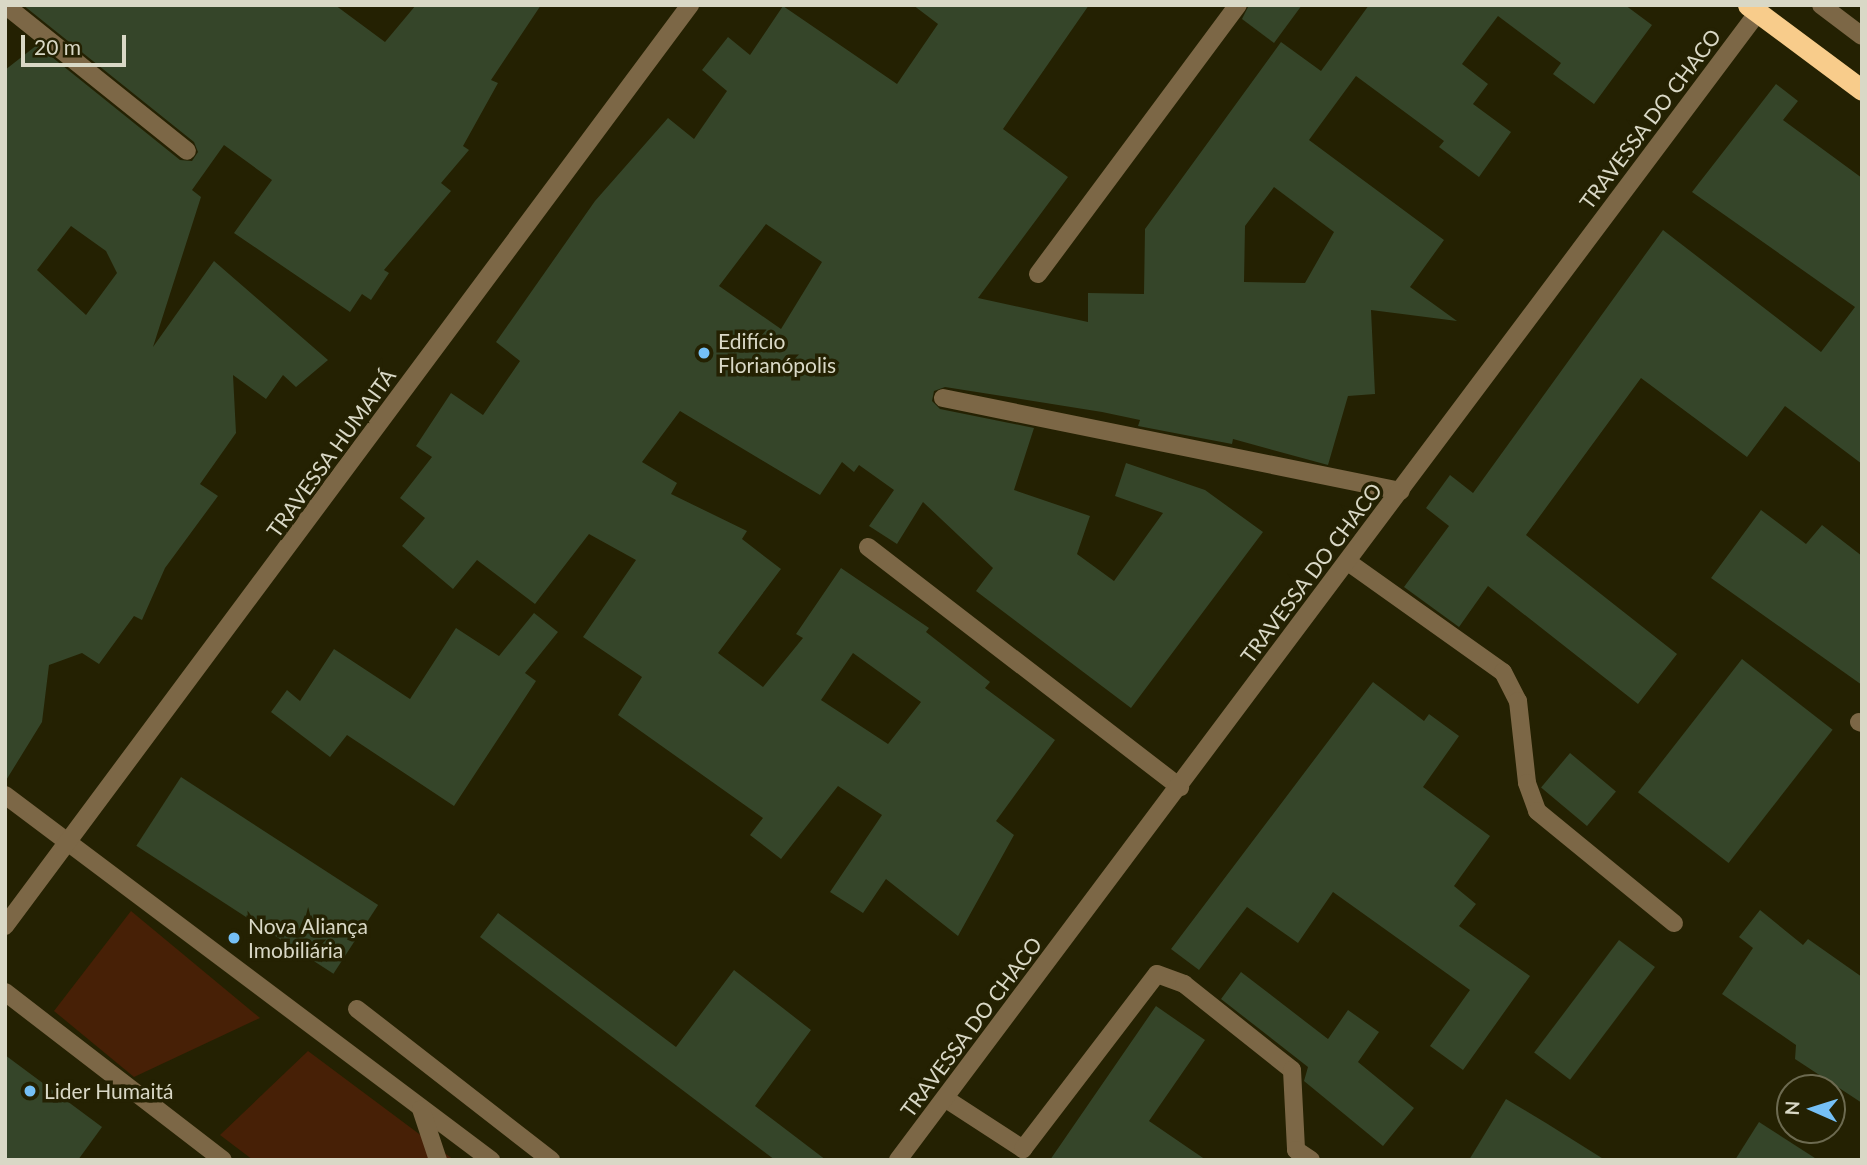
<!DOCTYPE html>
<meta charset="utf-8">
<style>
body{margin:0}
#map{position:relative;width:1867px;height:1165px;overflow:hidden;background:#242102;font-family:Lato,sans-serif}
div>[style]{position:absolute}
.green>*{inset:0;background:#472006}
.building>*{inset:0;background:#354529;transform-origin:0 0}
.minor>*{height:18px;margin:-9px;padding:0 9px;transform-origin:9px;border-radius:9px;background:#7c6746}
.highway>*{height:21px;margin:-10.5px;padding:0 10.5px;transform-origin:10.5px;border-radius:10.5px;background:#f8cc8b}
.dots>*{width:19px;height:19px;translate:-50% -50%;box-sizing:border-box;border:4px solid #242102;border-radius:50%}
span{translate:-50% -50%;white-space:nowrap;text-align:center;line-height:1.15;-webkit-text-stroke:7px #242102;paint-order:stroke}
.street-label{font-size:21px;color:#d9d8c6}
.poi-label{font-size:21px;color:#d9d8c6}
.left{translate:0 -50%;text-align:left}
.frame{position:absolute;inset:0;border:7px solid #d9d8c6;pointer-events:none}
.north{position:absolute;left:1776px;top:1074px;width:70px;height:70px;box-sizing:border-box;background:#242102;border:2px solid #6c6a50;border-radius:50%;rotate:273deg;font-size:19px;font-weight:700;line-height:28px;text-align:center;color:#d9d8c6}
.north::after{content:'';display:block;margin:auto;width:24px;height:32px;background:#75c0f6;clip-path:polygon(50% 0,100% 100%,50% 72%,0 100%)}
.scale{position:absolute;left:21px;top:35px;width:105px;height:32px;box-sizing:border-box;border:4px solid #d9d8c6;border-top:0;padding-left:9px;font-size:21px;line-height:24px;white-space:nowrap;color:#d9d8c6;-webkit-text-stroke:5px #242102;paint-order:stroke}
</style>
<div id="map">
<div class="green">
<div style="clip-path:polygon(131px 911px,260px 1018px,134px 1077px,54px 1011px)"></div>
<div style="clip-path:polygon(308px 1051px,454px 1160px,253px 1160px,220px 1135px)"></div>
</div>
<div class="building">
<div style="clip-path:polygon(evenodd,23px 5px,335px 5px,385px 42px,416px 5px,541px 5px,491px 80px,498px 83px,463px 146px,469px 150px,441px 183px,451px 191px,384px 270px,389px 273px,371px 300px,362px 294px,350px 312px,234px 233px,272px 180px,224px 145px,192px 190px,201px 197px,153px 347px,214px 261px,328px 360px,296px 387px,283px 375px,266px 399px,233px 375px,236px 433px,200px 484px,218px 496px,165px 568px,142px 620px,134px 616px,99px 664px,82px 653px,49px 665px,42px 722px,5px 782px,5px 70px,37px 45px,180px 160px,192px 161px,198px 152px,194px 142px,23px 5px,71px 226px,106px 251px,117px 273px,86px 315px,37px 270px,71px 226px)"></div>
<div style="clip-path:polygon(evenodd,913px 5px,1089px 5px,1003px 129px,1068px 177px,978px 298px,1088px 322px,1088px 293px,1144px 294px,1145px 229px,1281px 42px,1321px 71px,1369px 5px,1625px 5px,1652px 25px,1594px 104px,1553px 74px,1561px 63px,1498px 16px,1462px 64px,1488px 84px,1473px 104px,1511px 132px,1479px 177px,1439px 147px,1444px 141px,1356px 76px,1309px 140px,1444px 240px,1410px 287px,1457px 321px,1371px 310px,1375px 394px,1348px 396px,1328px 465px,1233px 439px,1232px 444px,1138px 426px,1140px 420px,1102px 412px,945px 387px,934px 391px,932px 401px,940px 409px,1034px 428px,1014px 490px,1090px 516px,1077px 554px,1114px 581px,1163px 513px,1115px 496px,1126px 463px,1205px 490px,1263px 532px,1131px 708px,976px 591px,993px 568px,923px 502px,897px 544px,869px 526px,894px 490px,859px 465px,854px 472px,842px 462px,820px 495px,680px 411px,642px 462px,677px 483px,671px 494px,747px 531px,742px 539px,781px 569px,718px 653px,763px 687px,803px 638px,796px 634px,841px 568px,929px 628px,926px 632px,990px 682px,985px 688px,1055px 740px,996px 821px,1014px 835px,958px 936px,886px 879px,863px 913px,830px 892px,882px 815px,838px 786px,781px 859px,750px 835px,763px 818px,618px 715px,642px 677px,583px 637px,636px 560px,589px 534px,535px 604px,477px 560px,453px 589px,402px 546px,425px 518px,400px 498px,432px 457px,416px 446px,451px 393px,483px 415px,520px 361px,496px 342px,595px 201px,668px 118px,694px 139px,727px 91px,702px 70px,728px 37px,750px 55px,783px 6px,897px 84px,938px 24px,913px 5px,1274px 187px,1334px 232px,1305px 283px,1244px 282px,1245px 226px,1274px 187px,913px 5px,766px 224px,822px 262px,781px 329px,719px 286px,766px 224px,913px 5px,853px 653px,921px 702px,888px 744px,821px 700px,853px 653px)"></div>
<div style="clip-path:polygon(1249px 5px,1302px 5px,1274px 43px,1242px 19px)"></div>
<div style="clip-path:polygon(1776px 84px,1798px 101px,1783px 120px,1862px 178px,1862px 464px,1785px 406px,1747px 457px,1641px 378px,1526px 535px,1677px 654px,1638px 704px,1488px 586px,1459px 627px,1404px 587px,1449px 526px,1426px 508px,1450px 475px,1473px 493px,1663px 230px,1821px 352px,1855px 307px,1692px 192px)"></div>
<div style="clip-path:polygon(1761px 510px,1806px 544px,1822px 525px,1862px 556px,1862px 685px,1711px 578px)"></div>
<div style="clip-path:polygon(534px 613px,558px 632px,525px 673px,536px 681px,454px 806px,347px 735px,330px 757px,271px 712px,287px 690px,300px 701px,334px 649px,410px 699px,456px 628px,499px 656px)"></div>
<div style="left:1742px;top:659px;width:115px;height:169px;rotate:38deg"></div>
<div style="clip-path:polygon(1373px 682px,1424px 721px,1429px 714px,1459px 736px,1423px 787px,1490px 836px,1454px 886px,1476px 904px,1459px 926px,1530px 976px,1463px 1070px,1430px 1046px,1470px 990px,1333px 892px,1298px 943px,1247px 907px,1199px 970px,1171px 949px)"></div>
<div style="left:1570px;top:753px;width:60px;height:45px;rotate:40deg"></div>
<div style="left:181px;top:777px;width:235px;height:82px;rotate:33deg"></div>
<div style="clip-path:polygon(1760px 910px,1803px 945px,1808px 939px,1862px 977px,1862px 1103px,1795px 1059px,1796px 1045px,1722px 994px,1753px 948px,1739px 937px)"></div>
<div style="clip-path:polygon(498px 913px,676px 1047px,734px 970px,811px 1030px,755px 1106px,826px 1160px,775px 1160px,480px 937px)"></div>
<div style="left:1619px;top:940px;width:45px;height:141px;rotate:37deg"></div>
<div style="clip-path:polygon(1241px 972px,1328px 1039px,1348px 1010px,1379px 1032px,1358px 1062px,1414px 1108px,1383px 1146px,1304px 1081px,1308px 1067px,1221px 999px)"></div>
<div style="clip-path:polygon(1156px 1006px,1205px 1040px,1149px 1121px,1206px 1160px,1050px 1160px)"></div>
<div style="clip-path:polygon(5px 1055px,102px 1127px,78px 1160px,5px 1160px)"></div>
<div style="clip-path:polygon(1506px 1099px,1546px 1123px,1605px 1160px,1469px 1160px)"></div>
<div style="clip-path:polygon(1759px 1122px,1818px 1160px,1735px 1160px)"></div>
</div>
<div class="minor">
<div style="left:5px;top:5px;width:233px;rotate:38.7deg"></div>
<div style="left:1821px;top:5px;width:51px;rotate:37.1deg"></div>
<div style="left:1038px;top:274px;width:335px;rotate:-53.4deg"></div>
<div style="left:943px;top:398px;width:467px;rotate:11.5deg"></div>
<div style="left:868px;top:547px;width:394px;rotate:37.6deg"></div>
<div style="left:1348px;top:562px;width:190px;rotate:35.4deg"></div>
<div style="left:1503px;top:672px;width:33px;rotate:63deg"></div>
<div style="left:1518px;top:701px;width:82px;rotate:83.7deg"></div>
<div style="left:1527px;top:783px;width:30px;rotate:70deg"></div>
<div style="left:1537px;top:811px;width:177px;rotate:39.3deg"></div>
<div style="left:1859px;top:722px;width:3px;rotate:18deg"></div>
<div style="left:5px;top:795px;width:608px;rotate:36.91deg"></div>
<div style="left:5px;top:926px;width:1148px;rotate:-53.36deg"></div>
<div style="left:5px;top:992px;width:275px;rotate:37.6deg"></div>
<div style="left:357px;top:1009px;width:246px;rotate:37.9deg"></div>
<div style="left:946px;top:1099px;width:92px;rotate:33deg"></div>
<div style="left:1023px;top:1149px;width:220px;rotate:-52.6deg"></div>
<div style="left:1157px;top:974px;width:29px;rotate:20deg"></div>
<div style="left:1184px;top:984px;width:138px;rotate:38.5deg"></div>
<div style="left:1292px;top:1070px;width:80px;rotate:87.1deg"></div>
<div style="left:1296px;top:1150px;width:18px;rotate:34deg"></div>
<div style="left:421px;top:1109px;width:54px;rotate:71.6deg"></div>
<div style="left:898px;top:1160px;width:1434px;rotate:-53.16deg"></div>
</div>
<div class="highway">
<div style="left:1748px;top:5px;width:142px;rotate:36.7deg"></div>
</div>
<div class="dots">
<div style="left:704px;top:353px;background:#75c0f6"></div>
<div style="left:234px;top:938px;background:#75c0f6"></div>
<div style="left:30px;top:1091px;background:#75c0f6"></div>
</div>
<div class="street-label">
<span style="left:1650px;top:119px;rotate:-53deg">TRAVESSA DO CHACO</span>
<span style="left:331px;top:453px;rotate:-54deg">TRAVESSA HUMAITÁ</span>
<span style="left:1311px;top:573px;rotate:-53deg">TRAVESSA DO CHACO</span>
<span style="left:971px;top:1027px;rotate:-53deg">TRAVESSA DO CHACO</span>
</div>
<div class="poi-label">
<span class="left" style="left:718px;top:353px">Edifício<br>Florianópolis</span>
<span class="left" style="left:248px;top:938px">Nova Aliança<br>Imobiliária</span>
<span class="left" style="left:44px;top:1091px">Lider Humaitá</span>
</div>
<div class="frame"></div>
<div class="north">N</div>
<div class="scale">20 m</div>
</div>
